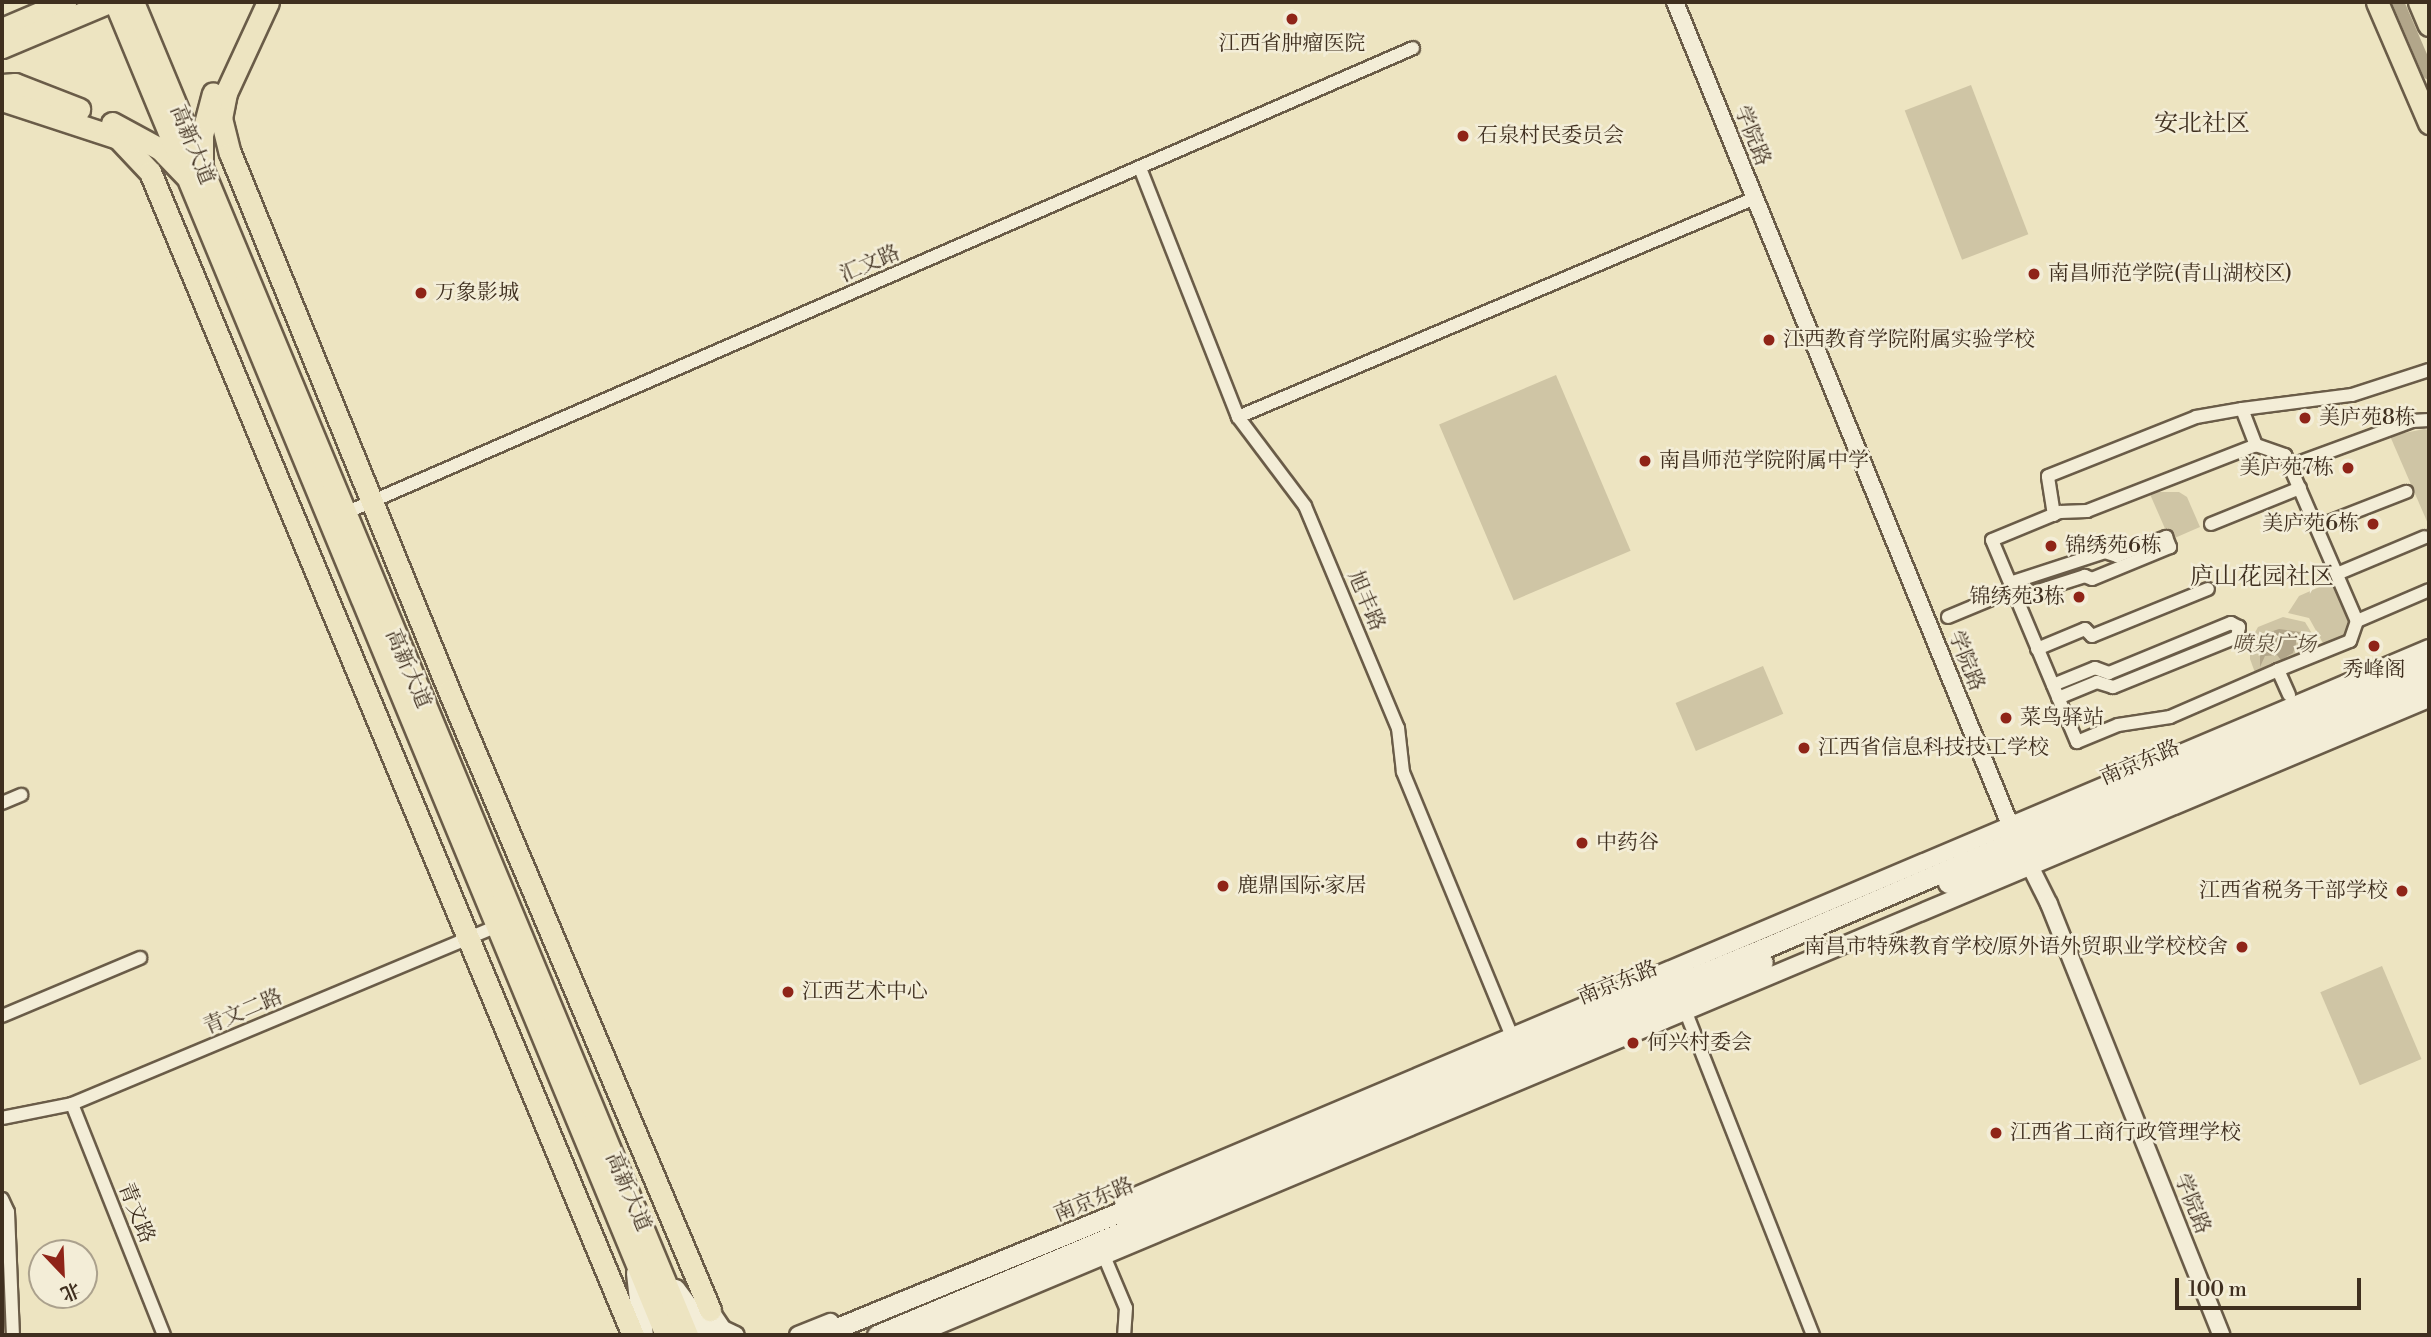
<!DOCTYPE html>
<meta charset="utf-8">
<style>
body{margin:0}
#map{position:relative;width:2431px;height:1337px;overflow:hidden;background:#ede4c1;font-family:"Libre Bodoni","Noto Serif SC",serif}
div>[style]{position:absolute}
.green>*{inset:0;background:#cfc5a5;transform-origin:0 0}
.water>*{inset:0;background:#b2a68a}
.canal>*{height:12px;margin:-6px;padding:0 6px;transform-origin:6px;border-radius:6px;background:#b2a68a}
.roads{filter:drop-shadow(2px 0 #6a5c48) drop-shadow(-2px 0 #6a5c48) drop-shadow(0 2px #6a5c48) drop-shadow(0 -2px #6a5c48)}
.minor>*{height:12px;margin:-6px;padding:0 6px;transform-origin:6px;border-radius:6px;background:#f3edd7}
.tertiary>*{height:16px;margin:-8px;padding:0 8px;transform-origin:8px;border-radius:8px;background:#f3edd7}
.secondary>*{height:19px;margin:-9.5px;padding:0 9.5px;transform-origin:9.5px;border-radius:9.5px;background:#f3edd7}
.primary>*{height:21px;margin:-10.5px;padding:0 10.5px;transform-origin:10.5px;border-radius:10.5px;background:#ede4c1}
.trunk>*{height:21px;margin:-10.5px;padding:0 10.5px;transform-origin:10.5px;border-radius:10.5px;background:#ede4c1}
.dots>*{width:19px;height:19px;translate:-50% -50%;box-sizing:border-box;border:4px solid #f3edd7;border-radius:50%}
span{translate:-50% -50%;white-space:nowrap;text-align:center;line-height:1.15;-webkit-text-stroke:5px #f3edd7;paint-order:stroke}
.poi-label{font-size:21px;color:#3f2f1f}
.left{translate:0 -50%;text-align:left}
.right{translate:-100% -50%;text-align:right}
.street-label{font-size:21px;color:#3f2f1f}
.park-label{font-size:21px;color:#5c4d3a;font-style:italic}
.quarter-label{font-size:24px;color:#3f2f1f}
.frame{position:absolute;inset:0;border:4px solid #3f2f1f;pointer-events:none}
.north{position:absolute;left:28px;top:1239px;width:70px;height:70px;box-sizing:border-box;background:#f3edd7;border:2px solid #aba18d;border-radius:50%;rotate:157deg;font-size:19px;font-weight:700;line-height:28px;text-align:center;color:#3f2f1f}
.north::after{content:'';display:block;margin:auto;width:24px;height:32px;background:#8f2418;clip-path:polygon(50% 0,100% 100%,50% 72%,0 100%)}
.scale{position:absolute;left:2175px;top:1278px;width:186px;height:32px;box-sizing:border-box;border:4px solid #3f2f1f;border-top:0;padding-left:9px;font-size:21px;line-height:24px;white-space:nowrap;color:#3f2f1f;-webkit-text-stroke:5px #f3edd7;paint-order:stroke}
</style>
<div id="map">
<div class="green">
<div style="left:1971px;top:85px;width:160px;height:71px;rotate:69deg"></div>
<div style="left:1556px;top:375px;width:191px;height:127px;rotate:67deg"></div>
<div style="clip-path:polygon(2424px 429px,2429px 430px,2429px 526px,2390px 436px)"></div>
<div style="clip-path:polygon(2149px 492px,2179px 492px,2187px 497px,2200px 527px,2170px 540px)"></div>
<div style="clip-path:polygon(2333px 581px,2351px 623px,2346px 637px,2324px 645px,2309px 618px,2288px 613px,2299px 596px)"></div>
<div style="clip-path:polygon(2283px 617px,2305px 622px,2322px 650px,2257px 678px,2250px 659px,2250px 642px,2258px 627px)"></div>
<div style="left:1763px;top:666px;width:52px;height:95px;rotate:67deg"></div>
<div style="left:2382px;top:966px;width:101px;height:67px;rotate:67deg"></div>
</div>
<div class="water">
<div style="clip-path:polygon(2279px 629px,2300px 632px,2293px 653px,2281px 660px,2277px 655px,2265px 656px,2260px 667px,2260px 644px,2267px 633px)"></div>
</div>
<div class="canal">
<div style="left:2398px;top:2px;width:78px;rotate:66.7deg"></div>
</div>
<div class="roads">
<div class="minor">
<div style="left:1140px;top:168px;width:268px;rotate:68.5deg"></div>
<div style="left:1238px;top:417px;width:111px;rotate:53deg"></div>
<div style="left:1305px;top:506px;width:241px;rotate:67.3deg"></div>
<div style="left:1398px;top:728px;width:44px;rotate:83.5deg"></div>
<div style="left:1403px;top:772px;width:294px;rotate:67.6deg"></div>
<div style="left:2242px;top:409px;width:111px;rotate:-7.3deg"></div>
<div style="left:2352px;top:395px;width:81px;rotate:-18deg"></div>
<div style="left:1238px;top:417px;width:561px;rotate:-22.96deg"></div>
<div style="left:2290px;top:466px;width:130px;rotate:-20.2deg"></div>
<div style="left:2412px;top:421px;width:17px;rotate:-3deg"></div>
<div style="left:343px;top:514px;width:1167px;rotate:-23.53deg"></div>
<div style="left:2054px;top:515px;width:39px;rotate:-99deg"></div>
<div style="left:2048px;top:476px;width:159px;rotate:-21.7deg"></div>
<div style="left:2196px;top:417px;width:47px;rotate:-9.9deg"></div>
<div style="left:2242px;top:409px;width:39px;rotate:69deg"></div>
<div style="left:2211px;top:524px;width:96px;rotate:-22deg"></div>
<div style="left:2316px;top:527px;width:97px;rotate:-21.3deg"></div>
<div style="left:2337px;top:574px;width:95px;rotate:-22.8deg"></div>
<div style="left:2010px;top:583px;width:100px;rotate:-18.1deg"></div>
<div style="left:2105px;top:552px;width:13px;rotate:18deg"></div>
<div style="left:2117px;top:556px;width:53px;rotate:-21.2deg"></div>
<div style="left:2166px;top:537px;width:11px;rotate:68deg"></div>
<div style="left:2170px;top:547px;width:84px;rotate:157.7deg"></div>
<div style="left:2092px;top:579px;width:8px;rotate:-157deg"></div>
<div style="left:2085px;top:576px;width:72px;rotate:162.3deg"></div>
<div style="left:2013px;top:590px;width:54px;rotate:-112.8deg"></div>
<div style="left:1992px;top:540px;width:74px;rotate:-22.4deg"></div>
<div style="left:2060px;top:512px;width:27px;rotate:-2deg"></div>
<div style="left:2087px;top:511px;width:181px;rotate:-21.3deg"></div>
<div style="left:2256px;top:445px;width:31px;rotate:19deg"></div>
<div style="left:2285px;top:455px;width:181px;rotate:66.6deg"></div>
<div style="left:2357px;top:621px;width:21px;rotate:109deg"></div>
<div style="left:2350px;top:641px;width:78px;rotate:158.1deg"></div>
<div style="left:1948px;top:617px;width:70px;rotate:-22.6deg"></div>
<div style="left:2013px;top:590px;width:165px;rotate:67.2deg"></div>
<div style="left:2077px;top:742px;width:44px;rotate:-22.5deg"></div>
<div style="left:2118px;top:725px;width:53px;rotate:-8.7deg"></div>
<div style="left:2170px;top:717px;width:118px;rotate:-23.5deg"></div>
<div style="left:2278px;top:670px;width:27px;rotate:66deg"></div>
<div style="left:2357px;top:621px;width:78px;rotate:-23.3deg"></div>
<div style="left:2037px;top:649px;width:52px;rotate:-22.6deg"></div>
<div style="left:2085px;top:629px;width:10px;rotate:45deg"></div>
<div style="left:2092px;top:636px;width:125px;rotate:-22.1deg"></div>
<div style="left:2053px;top:685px;width:45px;rotate:-22deg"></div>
<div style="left:2095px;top:668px;width:15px;rotate:20deg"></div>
<div style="left:2109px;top:673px;width:132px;rotate:-22.3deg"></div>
<div style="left:2231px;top:623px;width:9px;rotate:27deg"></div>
<div style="left:2239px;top:627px;width:10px;rotate:101deg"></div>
<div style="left:2237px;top:637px;width:134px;rotate:158deg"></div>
<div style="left:2113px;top:687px;width:17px;rotate:-163deg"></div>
<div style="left:2097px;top:682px;width:42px;rotate:157.7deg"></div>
<div style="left:2px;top:803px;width:21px;rotate:-23deg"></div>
<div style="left:1683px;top:1005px;width:355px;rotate:68.5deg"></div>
<div style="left:2px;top:1016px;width:150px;rotate:-22.8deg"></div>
<div style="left:72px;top:1104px;width:249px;rotate:68.3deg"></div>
<div style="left:2px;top:1118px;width:71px;rotate:-11.3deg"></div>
<div style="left:72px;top:1104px;width:459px;rotate:-22.7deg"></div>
<div style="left:2px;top:1199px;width:14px;rotate:65deg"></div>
<div style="left:8px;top:1212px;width:123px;rotate:87.7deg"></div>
<div style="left:1104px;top:1256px;width:56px;rotate:67.1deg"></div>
<div style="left:1126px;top:1308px;width:27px;rotate:94deg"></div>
</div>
<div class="tertiary">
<div style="left:1675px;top:2px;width:896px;rotate:67.84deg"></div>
<div style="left:2026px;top:858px;width:51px;rotate:63.4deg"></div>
<div style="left:2049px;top:904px;width:464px;rotate:68.2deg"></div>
<div style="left:1123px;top:1201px;width:1418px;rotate:-22.95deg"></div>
<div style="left:710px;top:1310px;width:23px;rotate:56deg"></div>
<div style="left:723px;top:1329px;width:14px;rotate:25deg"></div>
<div style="left:798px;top:1335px;width:35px;rotate:-22deg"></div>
<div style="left:916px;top:1335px;width:1641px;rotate:-22.8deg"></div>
</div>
<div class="secondary">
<div style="left:1948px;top:883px;width:521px;rotate:-22.68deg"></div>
<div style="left:636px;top:1273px;width:62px;rotate:83.6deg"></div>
<div style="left:675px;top:1289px;width:57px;rotate:53.5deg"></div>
<div style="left:820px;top:1335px;width:1023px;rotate:-22.28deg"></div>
<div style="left:1767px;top:947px;width:720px;rotate:-23.15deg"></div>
<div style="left:877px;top:1335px;width:961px;rotate:-22.83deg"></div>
</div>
<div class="primary">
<div style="left:268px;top:2px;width:100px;rotate:114.8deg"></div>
<div style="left:226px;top:93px;width:25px;rotate:101deg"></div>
<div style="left:221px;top:118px;width:36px;rotate:76deg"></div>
<div style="left:230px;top:153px;width:581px;rotate:67.85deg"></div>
<div style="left:449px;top:691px;width:672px;rotate:67.14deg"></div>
<div style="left:2377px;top:2px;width:132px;rotate:66.7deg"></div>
<div style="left:2419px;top:2px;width:25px;rotate:67deg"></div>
<div style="left:2px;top:29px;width:69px;rotate:-23.2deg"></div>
<div style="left:2px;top:47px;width:116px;rotate:-22.8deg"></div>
<div style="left:2px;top:85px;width:13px;rotate:-4deg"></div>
<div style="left:15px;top:84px;width:69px;rotate:21.3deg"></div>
<div style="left:2px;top:100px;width:122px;rotate:18.1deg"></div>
<div style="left:118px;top:138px;width:47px;rotate:46.7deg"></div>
<div style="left:150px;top:172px;width:1259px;rotate:67.45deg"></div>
<div style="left:112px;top:123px;width:55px;rotate:28.4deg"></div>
<div style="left:160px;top:149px;width:37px;rotate:46deg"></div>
<div style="left:202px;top:168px;width:33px;rotate:-90deg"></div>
<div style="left:202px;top:135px;width:43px;rotate:-75.3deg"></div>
</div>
<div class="trunk">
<div style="left:115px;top:2px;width:1442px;rotate:67.54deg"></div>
<div style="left:133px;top:2px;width:1444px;rotate:67.43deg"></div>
</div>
</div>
<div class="dots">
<div style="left:1292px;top:19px;background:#8f2418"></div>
<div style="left:1463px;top:136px;background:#8f2418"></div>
<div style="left:2034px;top:274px;background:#8f2418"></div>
<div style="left:421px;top:293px;background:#8f2418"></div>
<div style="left:1769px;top:340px;background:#8f2418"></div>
<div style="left:2305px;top:418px;background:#8f2418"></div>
<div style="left:1645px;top:461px;background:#8f2418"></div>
<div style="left:2348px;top:468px;background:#8f2418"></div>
<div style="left:2373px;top:524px;background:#8f2418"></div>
<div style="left:2051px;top:546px;background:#8f2418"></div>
<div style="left:2079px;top:597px;background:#8f2418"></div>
<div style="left:2374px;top:646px;background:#8f2418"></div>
<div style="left:2006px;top:718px;background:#8f2418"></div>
<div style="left:1804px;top:748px;background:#8f2418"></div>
<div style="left:1582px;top:843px;background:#8f2418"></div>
<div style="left:1223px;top:886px;background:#8f2418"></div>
<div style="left:2402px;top:891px;background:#8f2418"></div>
<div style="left:2242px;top:947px;background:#8f2418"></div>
<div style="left:788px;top:992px;background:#8f2418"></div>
<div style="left:1633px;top:1043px;background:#8f2418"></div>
<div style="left:1996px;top:1133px;background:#8f2418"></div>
</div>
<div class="poi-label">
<span style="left:1292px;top:44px">江西省肿瘤医院</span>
<span class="left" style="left:1477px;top:136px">石泉村民委员会</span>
<span class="left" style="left:2048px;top:274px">南昌师范学院(青山湖校区)</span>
<span class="left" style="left:435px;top:293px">万象影城</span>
<span class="left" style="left:1783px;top:340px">江西教育学院附属实验学校</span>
<span class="left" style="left:2319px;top:418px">美庐苑8栋</span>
<span class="left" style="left:1659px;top:461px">南昌师范学院附属中学</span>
<span class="right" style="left:2334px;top:468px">美庐苑7栋</span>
<span class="right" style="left:2359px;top:524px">美庐苑6栋</span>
<span class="left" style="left:2065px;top:546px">锦绣苑6栋</span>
<span class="right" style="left:2065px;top:597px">锦绣苑3栋</span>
<span style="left:2374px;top:670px">秀峰阁</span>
<span class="left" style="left:2020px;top:718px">菜鸟驿站</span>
<span class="left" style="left:1818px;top:748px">江西省信息科技技工学校</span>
<span class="left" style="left:1596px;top:843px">中药谷</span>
<span class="left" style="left:1237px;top:886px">鹿鼎国际·家居</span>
<span class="right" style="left:2388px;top:891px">江西省税务干部学校</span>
<span class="right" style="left:2228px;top:947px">南昌市特殊教育学校/原外语外贸职业学校校舍</span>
<span class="left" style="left:802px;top:992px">江西艺术中心</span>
<span class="left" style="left:1647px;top:1043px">何兴村委会</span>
<span class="left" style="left:2010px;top:1133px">江西省工商行政管理学校</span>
</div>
<div class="street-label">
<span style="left:1752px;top:136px;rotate:68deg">学院路</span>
<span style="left:192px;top:145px;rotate:68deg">高新大道</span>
<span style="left:870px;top:264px;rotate:-23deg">汇文路</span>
<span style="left:1366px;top:601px;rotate:67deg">旭丰路</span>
<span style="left:1966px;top:661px;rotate:68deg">学院路</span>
<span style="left:408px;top:669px;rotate:67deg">高新大道</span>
<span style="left:2140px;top:763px;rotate:-23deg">南京东路</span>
<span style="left:1618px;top:983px;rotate:-22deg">南京东路</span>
<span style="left:243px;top:1012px;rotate:-23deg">青文二路</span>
<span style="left:628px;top:1192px;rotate:67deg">高新大道</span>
<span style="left:1094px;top:1200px;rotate:-22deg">南京东路</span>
<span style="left:2192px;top:1204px;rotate:68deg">学院路</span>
<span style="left:136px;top:1213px;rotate:68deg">青文路</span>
</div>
<div class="park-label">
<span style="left:2274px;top:645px">喷泉广场</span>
</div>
<div class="quarter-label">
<span style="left:2202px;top:125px">安北社区</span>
<span style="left:2262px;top:578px">庐山花园社区</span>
</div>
<div class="frame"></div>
<div class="north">北</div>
<div class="scale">100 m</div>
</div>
